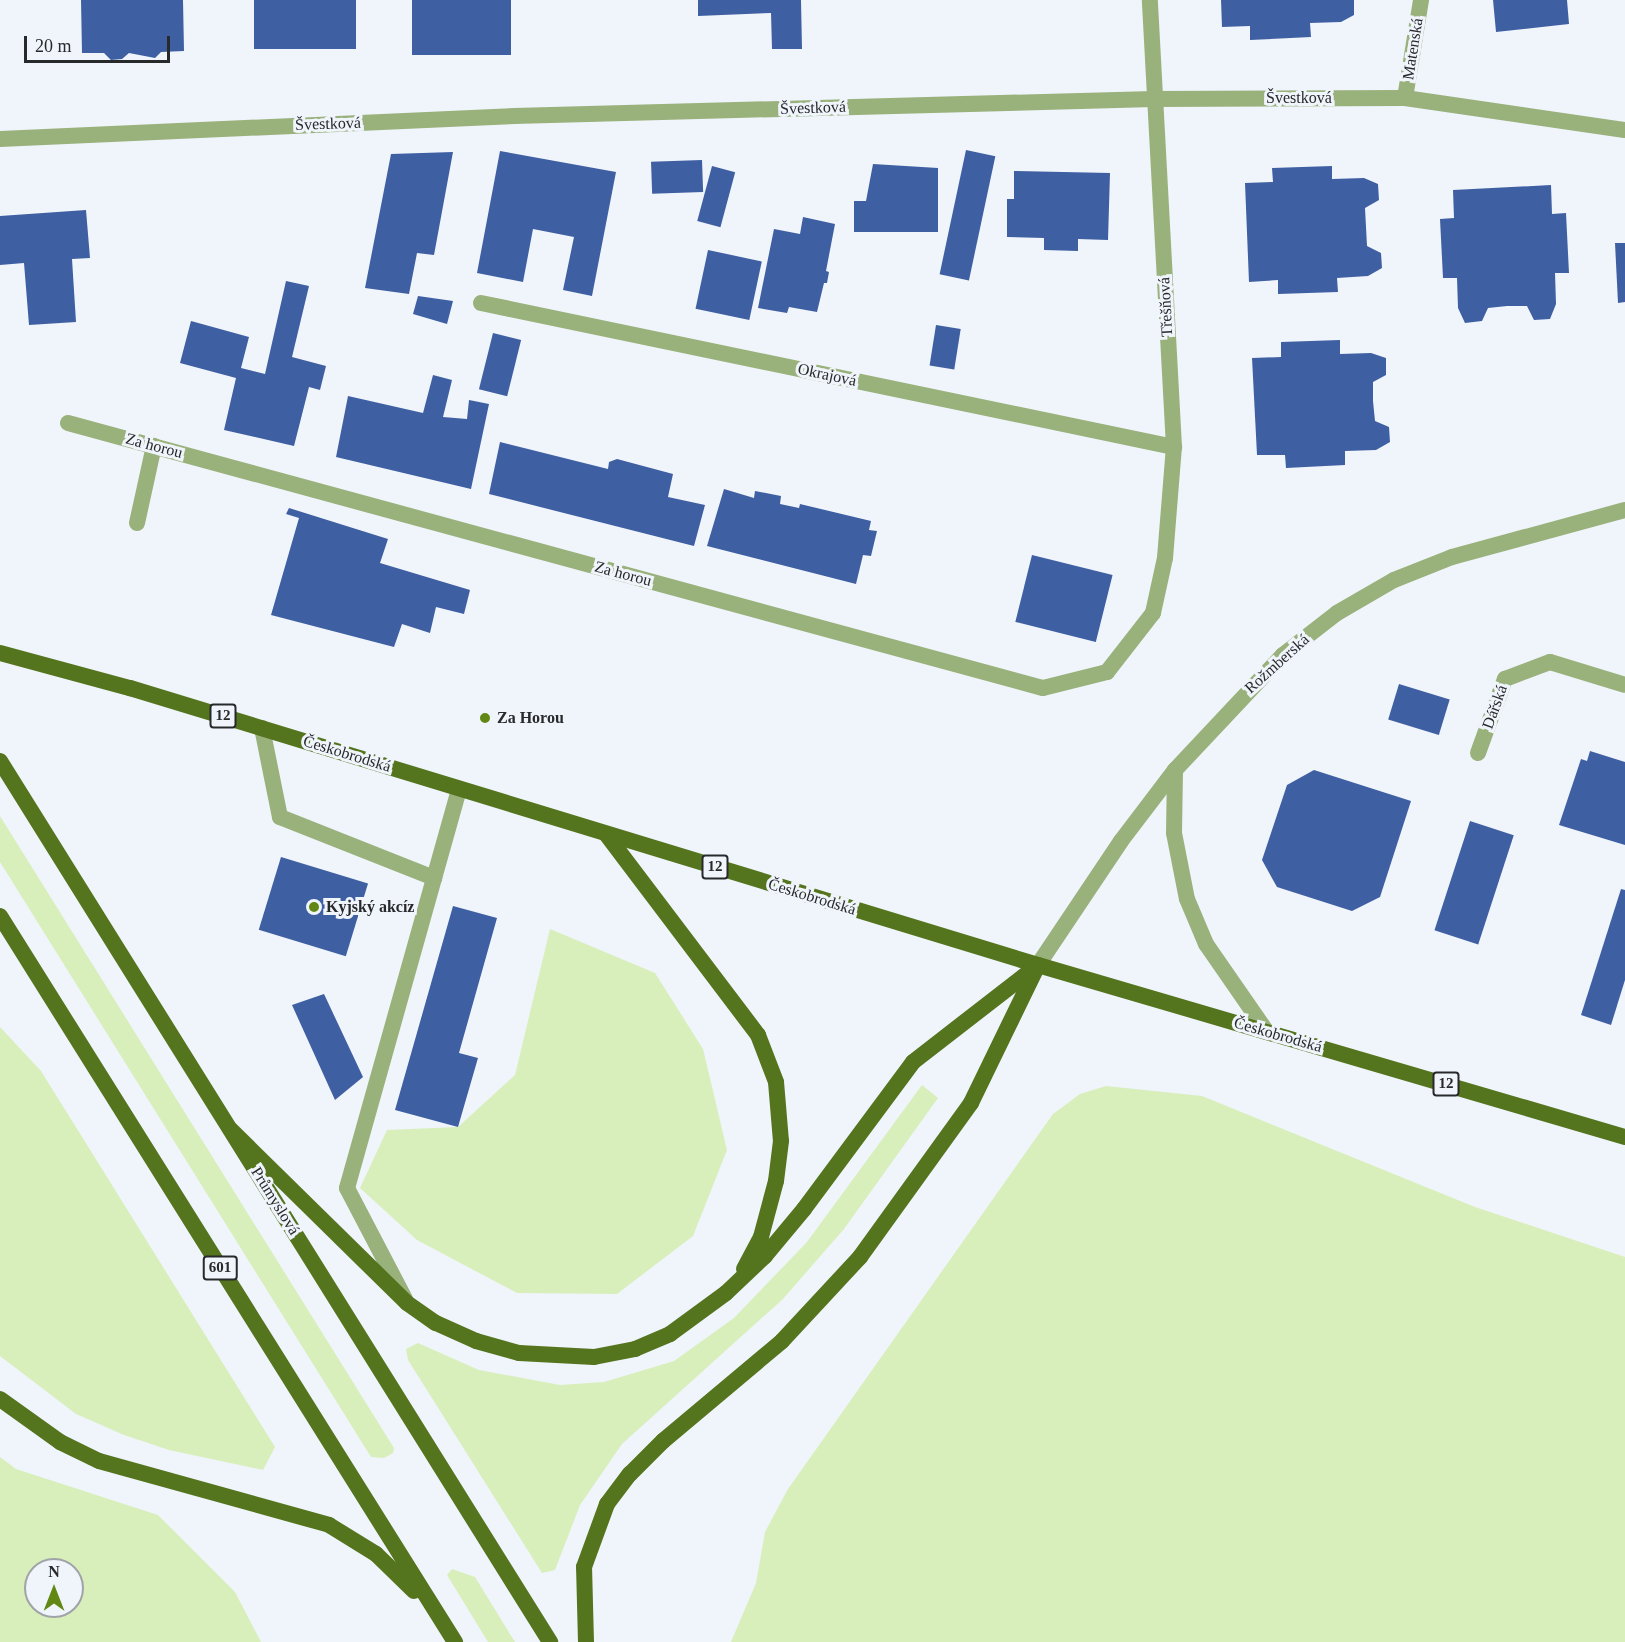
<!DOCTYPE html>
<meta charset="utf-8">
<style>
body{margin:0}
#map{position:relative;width:1625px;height:1642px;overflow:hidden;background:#f0f4fb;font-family:Georgia,serif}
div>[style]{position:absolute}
.green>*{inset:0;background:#d8efbc}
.building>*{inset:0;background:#3f5fa3;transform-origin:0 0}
.service>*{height:16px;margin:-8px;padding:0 8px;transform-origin:8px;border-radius:8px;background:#99b17b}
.minor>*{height:16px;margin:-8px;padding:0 8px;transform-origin:8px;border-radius:8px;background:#99b17b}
.tertiary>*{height:16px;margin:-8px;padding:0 8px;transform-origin:8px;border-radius:8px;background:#99b17b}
.primary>*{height:16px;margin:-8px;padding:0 8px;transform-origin:8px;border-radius:8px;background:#54741d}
.dots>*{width:16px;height:16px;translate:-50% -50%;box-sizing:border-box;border:3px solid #f0f4fb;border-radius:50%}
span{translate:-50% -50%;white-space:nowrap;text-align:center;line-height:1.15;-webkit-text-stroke:6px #f0f4fb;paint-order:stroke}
.shield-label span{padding:2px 4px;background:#f0f4fb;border:2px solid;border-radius:4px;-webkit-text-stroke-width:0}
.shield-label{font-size:15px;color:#27292b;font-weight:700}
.street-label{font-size:16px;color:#27292b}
.poi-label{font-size:16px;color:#27292b;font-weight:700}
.left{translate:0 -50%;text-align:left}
.north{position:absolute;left:24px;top:1558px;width:60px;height:60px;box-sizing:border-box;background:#f0f4fb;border:2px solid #a0a3a8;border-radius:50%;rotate:0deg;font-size:16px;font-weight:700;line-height:24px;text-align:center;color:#27292b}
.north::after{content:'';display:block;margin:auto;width:21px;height:27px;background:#618812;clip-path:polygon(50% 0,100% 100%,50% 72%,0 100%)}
.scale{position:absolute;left:24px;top:36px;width:146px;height:27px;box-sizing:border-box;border:3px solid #27292b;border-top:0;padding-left:8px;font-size:18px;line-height:21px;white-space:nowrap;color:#27292b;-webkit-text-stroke:4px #f0f4fb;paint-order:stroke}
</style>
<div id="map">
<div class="green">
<div style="clip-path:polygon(0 816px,394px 1448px,393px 1453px,384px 1458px,371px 1457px,0 862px)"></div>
<div style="clip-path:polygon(550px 929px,655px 973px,703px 1049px,727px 1150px,693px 1236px,617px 1294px,517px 1293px,417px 1240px,360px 1188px,387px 1130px,458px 1127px,515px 1075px)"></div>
<div style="clip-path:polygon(0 1027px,41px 1071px,275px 1447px,263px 1470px,169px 1450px,124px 1435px,76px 1414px,0 1356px)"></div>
<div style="clip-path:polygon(922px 1085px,938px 1098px,844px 1229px,783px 1299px,622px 1444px,580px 1505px,555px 1570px,542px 1573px,408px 1360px,406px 1349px,418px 1343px,479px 1370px,560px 1385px,604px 1382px,674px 1361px,734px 1318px,807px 1242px)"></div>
<div style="clip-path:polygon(1106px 1086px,1202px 1096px,1475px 1207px,1625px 1257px,1625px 1642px,731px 1642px,756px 1583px,765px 1532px,788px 1489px,1053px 1114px,1080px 1094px)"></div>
<div style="clip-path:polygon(evenodd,0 1457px,16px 1469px,158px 1515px,235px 1592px,261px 1642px,0 1642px,0 1457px,36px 1570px,72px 1570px,72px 1606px,36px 1606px,36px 1570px)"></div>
<div style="clip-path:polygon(452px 1569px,475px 1577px,515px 1642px,488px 1642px,447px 1575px)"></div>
</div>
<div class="building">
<div style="clip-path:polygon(81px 0,183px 0,184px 51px,161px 52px,155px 58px,129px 53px,122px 59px,111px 60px,104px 53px,82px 53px)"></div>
<div style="left:254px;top:0;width:102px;height:49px"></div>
<div style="left:412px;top:0;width:99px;height:55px"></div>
<div style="clip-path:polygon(698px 0,801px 0,802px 49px,772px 49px,771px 13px,698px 16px)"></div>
<div style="clip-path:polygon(1221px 0,1354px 0,1354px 15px,1341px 22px,1310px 23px,1311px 37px,1250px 40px,1250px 26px,1222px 27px)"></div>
<div style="clip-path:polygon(1493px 0,1567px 0,1569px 24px,1496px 32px)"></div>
<div style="left:966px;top:150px;width:30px;height:127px;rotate:12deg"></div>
<div style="clip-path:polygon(500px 151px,616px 172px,592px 296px,563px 290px,574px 237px,533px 229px,523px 282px,477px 273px)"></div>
<div style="clip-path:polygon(453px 152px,434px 255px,417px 253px,409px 294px,365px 288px,391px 154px)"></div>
<div style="left:702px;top:160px;width:32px;height:51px;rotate:88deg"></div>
<div style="clip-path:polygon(873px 164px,938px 168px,938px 232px,854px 232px,854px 201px,866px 201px)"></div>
<div style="left:712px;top:166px;width:24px;height:57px;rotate:15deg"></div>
<div style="clip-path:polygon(1332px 166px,1332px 179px,1364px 178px,1378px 184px,1379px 200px,1365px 208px,1367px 246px,1381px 253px,1382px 268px,1368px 276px,1337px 278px,1338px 292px,1278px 294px,1278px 280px,1249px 282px,1245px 183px,1273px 182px,1272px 168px)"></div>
<div style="clip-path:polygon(1014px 171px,1110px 173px,1108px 240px,1078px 239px,1078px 251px,1044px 250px,1044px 238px,1007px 237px,1007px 199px,1014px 199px)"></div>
<div style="clip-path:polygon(1551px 185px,1552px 214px,1566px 213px,1569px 273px,1555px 273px,1556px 304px,1550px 319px,1534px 320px,1527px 306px,1507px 306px,1488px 308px,1482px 321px,1465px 323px,1458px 308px,1457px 278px,1443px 278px,1440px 219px,1454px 218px,1453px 190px)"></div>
<div style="clip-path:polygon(86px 210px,90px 258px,72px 259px,76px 322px,29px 325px,24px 263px,0 265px,0 216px)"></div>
<div style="clip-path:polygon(803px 217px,835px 224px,826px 271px,829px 272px,827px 283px,824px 283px,817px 312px,789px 307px,787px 313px,758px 308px,774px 229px,800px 234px)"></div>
<div style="clip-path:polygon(1615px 243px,1625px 243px,1625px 302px,1618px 303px)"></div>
<div style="left:708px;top:250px;width:55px;height:60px;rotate:12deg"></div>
<div style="clip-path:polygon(286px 281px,309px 286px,292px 357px,326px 366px,320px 390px,309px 387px,294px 446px,224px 430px,236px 378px,180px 363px,191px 321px,249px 337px,241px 368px,265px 374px)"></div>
<div style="clip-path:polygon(418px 296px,453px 301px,447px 324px,413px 314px)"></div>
<div style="left:936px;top:325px;width:25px;height:41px;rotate:9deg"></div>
<div style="left:493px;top:333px;width:29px;height:58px;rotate:14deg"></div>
<div style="clip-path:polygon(1340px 340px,1340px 354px,1371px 353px,1386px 358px,1386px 375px,1373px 382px,1373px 401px,1375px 421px,1389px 427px,1390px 442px,1376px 450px,1345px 451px,1345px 465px,1286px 468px,1285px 455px,1257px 455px,1252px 358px,1281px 357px,1281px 342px)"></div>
<div style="clip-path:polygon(433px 375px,452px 380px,443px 417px,467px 419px,469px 400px,489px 404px,471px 489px,336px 457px,348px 396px,423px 413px)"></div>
<div style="clip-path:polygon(500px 442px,608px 469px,609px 462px,617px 459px,673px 474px,668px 497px,705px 505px,694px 546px,489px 494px)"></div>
<div style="clip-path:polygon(724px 489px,754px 498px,755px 491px,781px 496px,780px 504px,799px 508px,800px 504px,871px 521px,869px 530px,877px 531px,871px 556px,863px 555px,856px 584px,707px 546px)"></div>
<div style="clip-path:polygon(289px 508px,388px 539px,380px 563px,470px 590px,464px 614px,436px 607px,430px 633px,402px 624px,394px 647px,271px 615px,299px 518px,286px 514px)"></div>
<div style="left:1032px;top:555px;width:83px;height:69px;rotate:14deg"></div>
<div style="left:1399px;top:684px;width:53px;height:37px;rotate:17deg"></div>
<div style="clip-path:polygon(1590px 751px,1625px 762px,1625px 845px,1559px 825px,1581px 759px,1587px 761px)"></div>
<div style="clip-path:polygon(1314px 770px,1411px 801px,1380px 897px,1352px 911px,1277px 887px,1262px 860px,1287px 785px)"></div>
<div style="left:1470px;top:821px;width:46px;height:115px;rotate:18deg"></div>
<div style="left:281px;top:857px;width:91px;height:76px;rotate:17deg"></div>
<div style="clip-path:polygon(1621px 889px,1625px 890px,1625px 980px,1611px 1025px,1581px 1015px)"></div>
<div style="clip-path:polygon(453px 906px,497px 918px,459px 1053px,478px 1058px,458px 1127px,395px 1110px)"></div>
<div style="clip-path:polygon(324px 994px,363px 1077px,335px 1100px,292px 1005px)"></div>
</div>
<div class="service">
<div style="left:137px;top:523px;width:79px;rotate:-77.6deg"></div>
<div style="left:262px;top:728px;width:91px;rotate:78.6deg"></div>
<div style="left:280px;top:817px;width:166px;rotate:21.6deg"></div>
<div style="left:405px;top:1299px;width:125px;rotate:-117.6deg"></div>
<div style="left:347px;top:1188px;width:414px;rotate:-74.3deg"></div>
</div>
<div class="minor">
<div style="left:1405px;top:98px;width:99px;rotate:-80.7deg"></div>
<div style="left:0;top:139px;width:515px;rotate:-2.56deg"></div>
<div style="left:514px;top:116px;width:640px;rotate:-1.52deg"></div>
<div style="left:1154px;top:99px;width:251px;rotate:-0.2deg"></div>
<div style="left:1405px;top:98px;width:222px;rotate:8.3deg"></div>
<div style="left:481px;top:303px;width:708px;rotate:11.74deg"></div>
<div style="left:68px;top:423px;width:1010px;rotate:15.21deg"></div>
<div style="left:1043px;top:688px;width:66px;rotate:-14deg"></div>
<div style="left:1107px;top:672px;width:75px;rotate:-52.1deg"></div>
<div style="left:1153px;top:613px;width:56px;rotate:-77.7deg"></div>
<div style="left:1165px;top:558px;width:111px;rotate:-85.4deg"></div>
<div style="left:1174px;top:447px;width:448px;rotate:-93.1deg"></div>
<div style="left:1478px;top:753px;width:79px;rotate:-70deg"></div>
<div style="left:1505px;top:679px;width:48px;rotate:-20.7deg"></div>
<div style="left:1550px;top:662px;width:78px;rotate:17deg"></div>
</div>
<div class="tertiary">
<div style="left:1175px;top:770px;width:63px;rotate:90.9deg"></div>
<div style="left:1174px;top:833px;width:67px;rotate:78.9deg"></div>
<div style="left:1187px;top:899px;width:49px;rotate:67.1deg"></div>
<div style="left:1206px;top:944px;width:107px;rotate:55.3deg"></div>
<div style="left:1038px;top:965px;width:149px;rotate:-56.2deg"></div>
<div style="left:1121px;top:841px;width:89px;rotate:-52.7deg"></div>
<div style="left:1175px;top:770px;width:158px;rotate:-46.8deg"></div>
<div style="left:1283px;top:655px;width:68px;rotate:-37.9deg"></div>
<div style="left:1337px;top:613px;width:66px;rotate:-30.1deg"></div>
<div style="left:1394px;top:580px;width:62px;rotate:-21.6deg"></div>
<div style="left:1452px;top:557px;width:179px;rotate:-15.2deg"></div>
</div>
<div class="primary">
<div style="left:0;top:653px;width:135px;rotate:15.1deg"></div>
<div style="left:130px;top:688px;width:949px;rotate:16.97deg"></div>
<div style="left:1038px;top:965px;width:612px;rotate:16.33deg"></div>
<div style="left:0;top:761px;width:1039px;rotate:58.02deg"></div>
<div style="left:606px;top:834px;width:252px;rotate:52.9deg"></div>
<div style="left:758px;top:1035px;width:50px;rotate:69deg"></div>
<div style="left:776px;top:1082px;width:59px;rotate:85.2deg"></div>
<div style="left:781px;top:1141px;width:40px;rotate:97.1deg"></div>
<div style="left:776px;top:1181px;width:58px;rotate:105deg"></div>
<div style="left:761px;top:1237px;width:36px;rotate:118deg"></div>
<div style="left:0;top:916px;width:857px;rotate:57.92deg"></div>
<div style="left:231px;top:1130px;width:247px;rotate:44.5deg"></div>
<div style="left:407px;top:1303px;width:35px;rotate:35deg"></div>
<div style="left:436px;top:1323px;width:44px;rotate:24.2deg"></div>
<div style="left:476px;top:1341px;width:45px;rotate:15.6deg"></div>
<div style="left:519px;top:1353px;width:75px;rotate:3.1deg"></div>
<div style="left:594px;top:1357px;width:42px;rotate:-11deg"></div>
<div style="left:635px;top:1349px;width:38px;rotate:-23deg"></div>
<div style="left:670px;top:1334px;width:69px;rotate:-36.2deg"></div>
<div style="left:726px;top:1293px;width:54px;rotate:-43.5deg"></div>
<div style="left:765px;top:1256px;width:61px;rotate:-50.3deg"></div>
<div style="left:804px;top:1209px;width:183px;rotate:-53.4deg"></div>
<div style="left:913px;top:1062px;width:158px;rotate:-37.8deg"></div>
<div style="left:0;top:1399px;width:74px;rotate:35.6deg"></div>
<div style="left:60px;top:1442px;width:43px;rotate:26deg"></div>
<div style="left:99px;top:1461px;width:239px;rotate:15.5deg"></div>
<div style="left:329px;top:1525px;width:55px;rotate:31.7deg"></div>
<div style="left:376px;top:1554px;width:53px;rotate:44.2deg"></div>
<div style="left:586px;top:1642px;width:75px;rotate:-91.5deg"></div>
<div style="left:584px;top:1567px;width:67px;rotate:-69.9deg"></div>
<div style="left:607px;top:1504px;width:38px;rotate:-53deg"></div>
<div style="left:630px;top:1474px;width:47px;rotate:-45deg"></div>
<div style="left:663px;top:1441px;width:155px;rotate:-40deg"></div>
<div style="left:782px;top:1341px;width:115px;rotate:-47.1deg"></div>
<div style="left:860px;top:1257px;width:190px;rotate:-54.2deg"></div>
<div style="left:971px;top:1103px;width:149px;rotate:-64.1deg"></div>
</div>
<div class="dots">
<div style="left:485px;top:718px;background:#618812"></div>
<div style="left:314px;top:907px;background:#618812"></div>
</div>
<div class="shield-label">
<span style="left:223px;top:716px">12</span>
<span style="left:715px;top:867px">12</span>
<span style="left:1446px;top:1084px">12</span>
<span style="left:220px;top:1268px">601</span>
</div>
<div class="street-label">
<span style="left:1413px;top:49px;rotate:-81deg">Matenská</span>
<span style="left:1299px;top:98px">Švestková</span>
<span style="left:813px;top:108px;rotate:-2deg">Švestková</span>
<span style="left:328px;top:124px;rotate:-2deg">Švestková</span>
<span style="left:1166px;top:307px;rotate:-93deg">Třešňová</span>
<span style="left:827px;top:375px;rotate:12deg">Okrajová</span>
<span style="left:154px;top:446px;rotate:15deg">Za horou</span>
<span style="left:623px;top:574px;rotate:15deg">Za horou</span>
<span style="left:1277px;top:664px;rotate:-42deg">Rožmberská</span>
<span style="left:1495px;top:707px;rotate:-70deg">Dářská</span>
<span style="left:347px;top:754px;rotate:17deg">Českobrodská</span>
<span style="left:812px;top:897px;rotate:17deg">Českobrodská</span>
<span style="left:1278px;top:1035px;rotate:16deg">Českobrodská</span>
<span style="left:275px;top:1201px;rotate:58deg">Průmyslová</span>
</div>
<div class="poi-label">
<span class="left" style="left:497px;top:718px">Za Horou</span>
<span class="left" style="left:326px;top:907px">Kyjský akcíz</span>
</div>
<div class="north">N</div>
<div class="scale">20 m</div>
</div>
